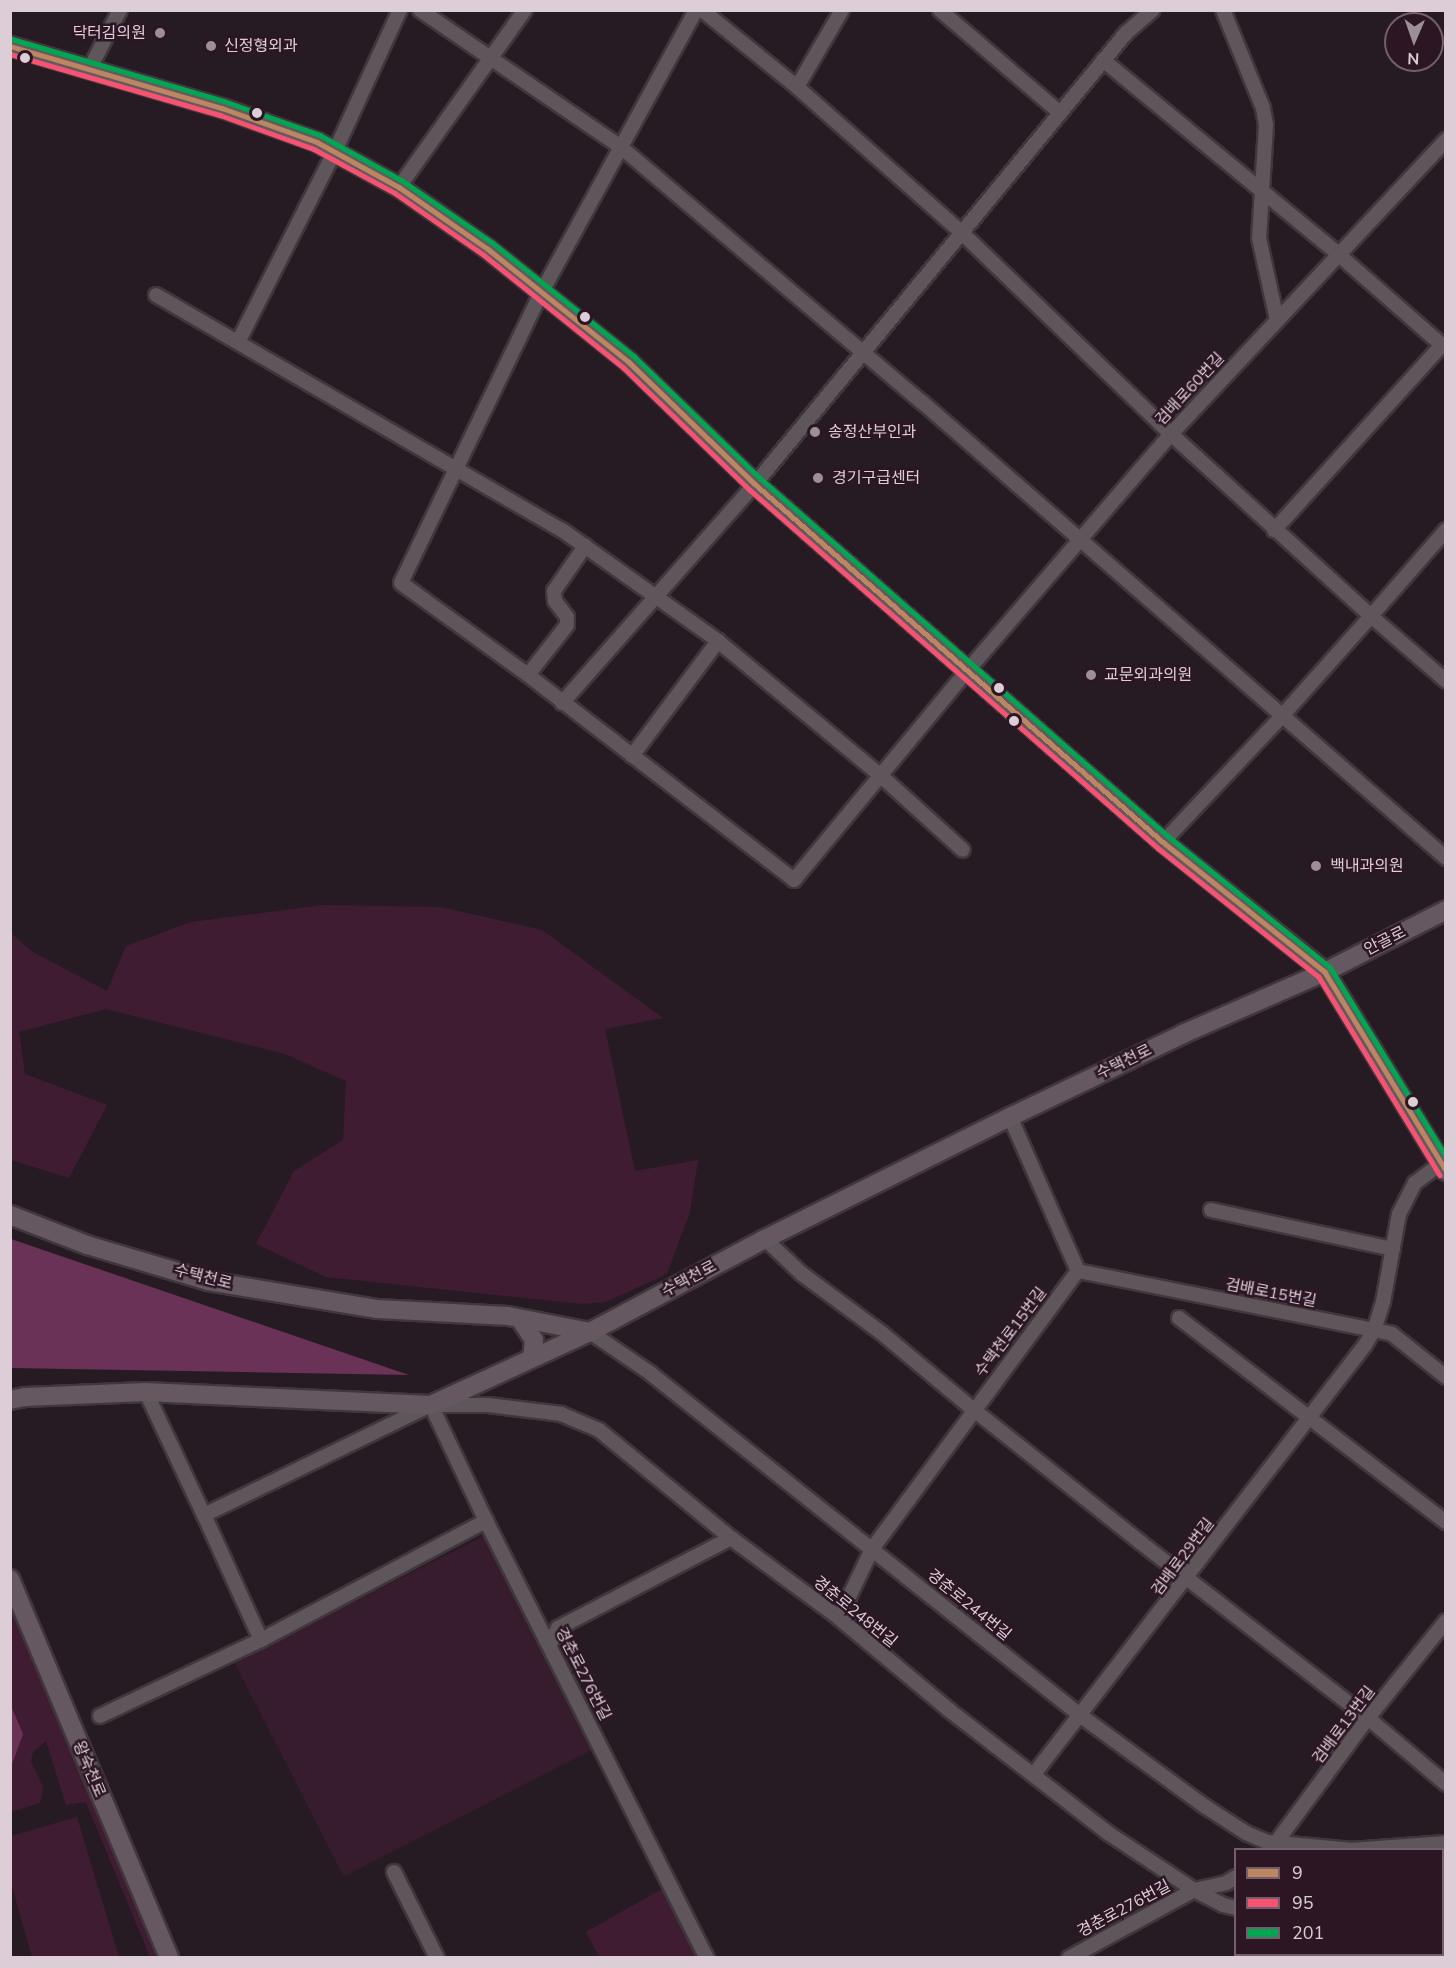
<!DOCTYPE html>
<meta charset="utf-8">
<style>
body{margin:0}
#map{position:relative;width:1456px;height:1968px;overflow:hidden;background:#271b23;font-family:"Nunito Sans","Noto Sans KR",sans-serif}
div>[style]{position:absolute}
.built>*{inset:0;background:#361c2c;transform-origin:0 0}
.green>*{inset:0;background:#401c33}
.water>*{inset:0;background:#693256}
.roads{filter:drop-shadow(2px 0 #40373c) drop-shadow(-2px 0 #40373c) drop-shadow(0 2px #40373c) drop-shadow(0 -2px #40373c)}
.street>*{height:14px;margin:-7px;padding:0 7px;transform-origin:7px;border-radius:7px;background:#5f565b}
.secondary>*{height:18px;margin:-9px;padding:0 9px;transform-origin:9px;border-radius:9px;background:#655860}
.primary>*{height:21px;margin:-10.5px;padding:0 10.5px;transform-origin:10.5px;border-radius:10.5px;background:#60525a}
.bus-1>*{height:4.5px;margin:-2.25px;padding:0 2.25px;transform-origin:2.25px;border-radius:2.25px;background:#bb8660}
.bus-2>*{height:4.5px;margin:-2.25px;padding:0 2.25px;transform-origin:2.25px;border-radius:2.25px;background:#f65372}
.bus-3>*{height:4.5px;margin:-2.25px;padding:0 2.25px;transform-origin:2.25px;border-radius:2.25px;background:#00a651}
.dots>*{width:16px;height:16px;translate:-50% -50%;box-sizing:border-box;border:3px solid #2c1624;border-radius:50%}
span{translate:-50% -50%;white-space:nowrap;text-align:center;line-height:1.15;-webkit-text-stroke:5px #2c1624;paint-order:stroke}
.poi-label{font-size:16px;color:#dccdd6}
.right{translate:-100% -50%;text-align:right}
.left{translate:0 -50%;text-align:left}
.street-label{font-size:16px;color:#dccdd6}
.frame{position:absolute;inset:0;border:12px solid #dccdd6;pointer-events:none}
.legend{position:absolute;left:1234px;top:1848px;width:210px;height:108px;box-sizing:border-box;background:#2c1624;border:2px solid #725f6b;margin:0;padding:8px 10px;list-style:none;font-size:18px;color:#dccdd6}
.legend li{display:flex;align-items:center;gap:12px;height:30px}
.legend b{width:30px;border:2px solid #725f6b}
.north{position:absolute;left:1384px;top:12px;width:60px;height:60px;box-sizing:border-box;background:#2c1624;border:2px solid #725f6b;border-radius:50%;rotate:182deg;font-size:16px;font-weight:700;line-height:24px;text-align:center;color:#dccdd6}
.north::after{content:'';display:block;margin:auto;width:21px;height:27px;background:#9d8f97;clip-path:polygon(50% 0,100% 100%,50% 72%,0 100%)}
</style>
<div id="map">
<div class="built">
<div style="left:493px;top:1531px;width:240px;height:290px;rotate:63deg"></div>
</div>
<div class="green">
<div style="clip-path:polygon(323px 905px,441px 907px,542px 930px,663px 1018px,605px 1029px,635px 1171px,698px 1160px,690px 1212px,667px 1274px,606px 1302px,582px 1304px,326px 1277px,256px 1244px,294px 1171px,343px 1140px,346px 1081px,285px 1054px,106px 1009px,19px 1032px,25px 1074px,107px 1105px,69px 1178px,11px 1160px,11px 933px,31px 951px,107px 991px,126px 946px,191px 922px)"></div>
<div style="clip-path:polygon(10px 1607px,159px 1957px,150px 1957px,86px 1802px,66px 1805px,46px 1741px,33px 1752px,31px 1761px,43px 1787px,40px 1803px,11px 1812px)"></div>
<div style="clip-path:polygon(77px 1817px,119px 1957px,32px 1957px,11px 1883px,11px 1836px)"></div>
<div style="clip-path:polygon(669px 1885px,708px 1957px,599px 1957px,586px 1932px)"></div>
</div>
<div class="water">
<div style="clip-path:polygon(11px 1239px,409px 1375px,11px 1368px)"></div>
<div style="clip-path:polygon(11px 1706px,23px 1734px,11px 1767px,10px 1767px)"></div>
</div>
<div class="roads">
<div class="street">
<div style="left:420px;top:10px;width:245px;rotate:34.3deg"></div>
<div style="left:622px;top:148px;width:393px;rotate:40.3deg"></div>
<div style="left:922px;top:402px;width:695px;rotate:41.03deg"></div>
<div style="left:696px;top:10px;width:320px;rotate:118.7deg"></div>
<div style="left:542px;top:291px;width:324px;rotate:115.8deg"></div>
<div style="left:401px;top:583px;width:157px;rotate:35.9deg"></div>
<div style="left:528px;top:675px;width:336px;rotate:37.6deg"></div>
<div style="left:794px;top:880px;width:273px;rotate:-50.4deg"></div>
<div style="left:968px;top:670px;width:311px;rotate:-49.3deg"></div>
<div style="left:1171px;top:434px;width:403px;rotate:-46.9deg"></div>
<div style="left:702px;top:10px;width:122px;rotate:39deg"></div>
<div style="left:797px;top:87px;width:219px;rotate:41.5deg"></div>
<div style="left:961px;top:232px;width:291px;rotate:43.9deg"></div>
<div style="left:1171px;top:434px;width:270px;rotate:42.3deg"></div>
<div style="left:1371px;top:616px;width:114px;rotate:-48.9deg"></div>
<div style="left:940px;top:10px;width:157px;rotate:40.6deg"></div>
<div style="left:1223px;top:10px;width:106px;rotate:67.8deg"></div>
<div style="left:1263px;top:108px;width:17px;rotate:80deg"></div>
<div style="left:1266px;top:125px;width:113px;rotate:93.5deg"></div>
<div style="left:1259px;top:238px;width:84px;rotate:77.6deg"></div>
<div style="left:1103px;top:60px;width:305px;rotate:39.5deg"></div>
<div style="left:1338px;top:254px;width:138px;rotate:41.2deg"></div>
<div style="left:1442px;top:345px;width:250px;rotate:132.2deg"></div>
<div style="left:90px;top:68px;width:65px;rotate:-62.7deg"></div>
<div style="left:797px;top:87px;width:89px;rotate:-59.7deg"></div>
<div style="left:399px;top:187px;width:217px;rotate:-54.6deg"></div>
<div style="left:156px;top:295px;width:469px;rotate:30.1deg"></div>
<div style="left:562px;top:530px;width:191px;rotate:35.4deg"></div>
<div style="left:718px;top:641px;width:212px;rotate:39.6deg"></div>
<div style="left:881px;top:776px;width:110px;rotate:42.1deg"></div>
<div style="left:238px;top:342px;width:214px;rotate:-63.1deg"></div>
<div style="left:335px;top:151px;width:155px;rotate:-65.3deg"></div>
<div style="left:528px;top:675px;width:63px;rotate:-52deg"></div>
<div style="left:567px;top:625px;width:8px;rotate:-90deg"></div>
<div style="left:567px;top:617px;width:20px;rotate:-127deg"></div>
<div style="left:555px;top:601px;width:10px;rotate:-96deg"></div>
<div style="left:554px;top:591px;width:55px;rotate:-55.4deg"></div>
<div style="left:562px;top:703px;width:292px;rotate:-48.6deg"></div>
<div style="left:755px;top:484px;width:584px;rotate:-50.56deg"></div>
<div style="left:1126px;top:33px;width:35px;rotate:-41deg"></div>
<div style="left:632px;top:756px;width:144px;rotate:-53.2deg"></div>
<div style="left:1163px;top:842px;width:173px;rotate:-46.6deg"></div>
<div style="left:1282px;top:716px;width:134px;rotate:-48.3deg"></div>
<div style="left:1371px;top:616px;width:99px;rotate:40.9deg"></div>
<div style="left:1211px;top:1210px;width:186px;rotate:12.1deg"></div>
<div style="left:765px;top:1239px;width:51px;rotate:43.4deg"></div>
<div style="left:802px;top:1274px;width:101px;rotate:36.5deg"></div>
<div style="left:883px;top:1334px;width:119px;rotate:39.9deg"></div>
<div style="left:974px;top:1410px;width:212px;rotate:38.5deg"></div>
<div style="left:1140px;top:1542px;width:288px;rotate:37.7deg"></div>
<div style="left:1368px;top:1718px;width:102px;rotate:40.2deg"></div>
<div style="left:1078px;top:1271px;width:320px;rotate:11.3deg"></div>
<div style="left:1392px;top:1334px;width:69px;rotate:38.5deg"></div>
<div style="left:1179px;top:1318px;width:336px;rotate:37.4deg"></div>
<div style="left:590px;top:1332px;width:73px;rotate:34.3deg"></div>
<div style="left:650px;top:1373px;width:551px;rotate:38.51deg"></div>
<div style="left:1081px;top:1716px;width:155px;rotate:36.1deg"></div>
<div style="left:1206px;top:1807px;width:48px;rotate:33deg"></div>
<div style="left:1246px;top:1833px;width:23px;rotate:23deg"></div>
<div style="left:1267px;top:1842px;width:84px;rotate:5.4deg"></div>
<div style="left:146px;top:1392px;width:136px;rotate:64.8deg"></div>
<div style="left:431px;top:1405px;width:128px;rotate:64.6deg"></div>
<div style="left:486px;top:1521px;width:490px;rotate:63.2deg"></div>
<div style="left:839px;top:1618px;width:76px;rotate:-64.4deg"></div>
<div style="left:872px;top:1549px;width:346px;rotate:-53.5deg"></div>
<div style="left:1078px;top:1271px;width:168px;rotate:-113.8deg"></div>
<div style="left:261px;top:1640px;width:137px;rotate:-114.5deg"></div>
<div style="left:204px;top:1515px;width:252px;rotate:-25.9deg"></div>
<div style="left:431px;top:1405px;width:57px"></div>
<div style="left:488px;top:1405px;width:74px;rotate:7deg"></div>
<div style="left:561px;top:1414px;width:41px;rotate:22.8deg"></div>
<div style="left:599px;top:1430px;width:171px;rotate:39.3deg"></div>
<div style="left:731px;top:1538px;width:134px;rotate:36.5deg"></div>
<div style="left:839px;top:1618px;width:143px;rotate:39.9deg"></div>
<div style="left:949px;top:1710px;width:201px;rotate:37.7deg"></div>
<div style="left:1108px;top:1833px;width:103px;rotate:33.5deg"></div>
<div style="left:1194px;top:1890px;width:33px;rotate:27deg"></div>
<div style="left:1223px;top:1905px;width:13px;rotate:13deg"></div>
<div style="left:550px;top:1645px;width:19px;rotate:-65deg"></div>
<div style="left:558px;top:1628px;width:195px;rotate:-27.5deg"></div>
<div style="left:100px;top:1716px;width:178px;rotate:-25.3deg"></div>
<div style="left:261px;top:1640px;width:255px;rotate:-27.9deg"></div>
<div style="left:1034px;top:1774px;width:542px;rotate:-52.35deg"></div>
<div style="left:1365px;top:1345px;width:17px;rotate:-59deg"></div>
<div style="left:1374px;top:1330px;width:29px;rotate:-72deg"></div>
<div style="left:1383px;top:1302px;width:89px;rotate:-79.7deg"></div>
<div style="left:1399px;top:1214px;width:35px;rotate:-63deg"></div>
<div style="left:1415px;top:1183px;width:39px;rotate:-37deg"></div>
<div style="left:1272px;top:1848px;width:162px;rotate:-53.6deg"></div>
<div style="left:1368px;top:1718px;width:124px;rotate:-51.2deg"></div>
<div style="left:1351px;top:1850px;width:95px;rotate:-4.2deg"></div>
<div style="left:394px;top:1872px;width:96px;rotate:63.4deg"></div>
<div style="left:1069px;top:1958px;width:142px;rotate:-28.5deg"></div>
<div style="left:1194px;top:1890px;width:33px;rotate:-12deg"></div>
<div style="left:1226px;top:1883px;width:12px;rotate:-31deg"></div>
</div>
<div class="secondary">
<div style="left:10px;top:46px;width:221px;rotate:16.3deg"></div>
<div style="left:222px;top:108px;width:101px;rotate:19.7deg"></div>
<div style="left:317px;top:142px;width:94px;rotate:28.8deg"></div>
<div style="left:399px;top:187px;width:108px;rotate:34.9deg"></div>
<div style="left:488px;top:249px;width:181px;rotate:38.7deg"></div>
<div style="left:629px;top:362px;width:175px;rotate:44.1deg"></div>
<div style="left:755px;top:484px;width:543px;rotate:41.27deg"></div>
<div style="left:1163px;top:842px;width:208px;rotate:38.7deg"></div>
<div style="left:1325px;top:972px;width:233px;rotate:58.7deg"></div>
<div style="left:10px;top:1215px;width:83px;rotate:21.3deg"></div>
<div style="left:87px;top:1245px;width:126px;rotate:16.6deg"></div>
<div style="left:208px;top:1281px;width:172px;rotate:9.4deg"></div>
<div style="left:378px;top:1309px;width:130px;rotate:3.1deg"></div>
<div style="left:508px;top:1316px;width:84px;rotate:11deg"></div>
<div style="left:520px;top:1319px;width:25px;rotate:56deg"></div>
<div style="left:534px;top:1340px;width:18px;rotate:96deg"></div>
<div style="left:10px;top:1400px;width:15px;rotate:-11deg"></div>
<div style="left:25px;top:1397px;width:121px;rotate:-2.4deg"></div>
<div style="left:146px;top:1392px;width:285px;rotate:2.6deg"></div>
<div style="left:431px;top:1405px;width:175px;rotate:-24.7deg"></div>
<div style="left:590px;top:1332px;width:198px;rotate:-28deg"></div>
<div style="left:765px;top:1239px;width:274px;rotate:-26.5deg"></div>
<div style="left:1010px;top:1117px;width:192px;rotate:-25.6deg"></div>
<div style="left:1183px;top:1034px;width:155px;rotate:-23.6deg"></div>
<div style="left:1325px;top:972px;width:136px;rotate:-27.1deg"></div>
<div style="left:10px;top:1579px;width:411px;rotate:67.2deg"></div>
</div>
<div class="primary">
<div style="left:1442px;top:1925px;width:4px;rotate:-27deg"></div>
<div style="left:1377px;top:1958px;width:7px;rotate:-34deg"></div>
</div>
</div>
<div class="bus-1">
<div style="left:10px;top:46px;width:221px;rotate:16.3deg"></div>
<div style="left:222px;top:108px;width:101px;rotate:19.7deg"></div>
<div style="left:317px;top:142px;width:94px;rotate:28.8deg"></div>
<div style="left:399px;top:187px;width:108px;rotate:34.9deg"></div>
<div style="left:488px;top:249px;width:181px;rotate:38.7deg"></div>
<div style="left:629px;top:362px;width:175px;rotate:44.1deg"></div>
<div style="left:755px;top:484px;width:543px;rotate:41.27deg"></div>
<div style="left:1163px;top:842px;width:208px;rotate:38.7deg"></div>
<div style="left:1325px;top:972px;width:232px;rotate:58.6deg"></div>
</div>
<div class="bus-2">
<div style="left:10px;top:54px;width:219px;rotate:16.2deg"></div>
<div style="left:220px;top:115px;width:100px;rotate:19.9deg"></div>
<div style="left:314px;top:149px;width:92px;rotate:28.5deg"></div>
<div style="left:395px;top:193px;width:108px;rotate:34.9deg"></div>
<div style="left:484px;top:255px;width:180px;rotate:38.9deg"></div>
<div style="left:624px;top:368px;width:175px;rotate:44.1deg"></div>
<div style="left:750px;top:490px;width:543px;rotate:41.27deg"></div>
<div style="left:1158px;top:848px;width:206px;rotate:38.7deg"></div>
<div style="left:1319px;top:977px;width:232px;rotate:58.6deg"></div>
</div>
<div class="bus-3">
<div style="left:12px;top:39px;width:221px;rotate:16.3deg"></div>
<div style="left:224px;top:101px;width:102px;rotate:19.5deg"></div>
<div style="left:320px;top:135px;width:95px;rotate:29deg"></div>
<div style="left:403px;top:181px;width:109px;rotate:34.6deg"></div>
<div style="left:493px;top:243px;width:181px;rotate:38.7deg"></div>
<div style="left:634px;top:356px;width:175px;rotate:44.1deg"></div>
<div style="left:760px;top:478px;width:543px;rotate:41.27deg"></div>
<div style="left:1168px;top:836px;width:208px;rotate:39deg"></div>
<div style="left:1330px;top:967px;width:222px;rotate:58.5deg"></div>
</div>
<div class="dots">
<div style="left:160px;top:33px;background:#9d8f97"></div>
<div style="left:211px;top:46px;background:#9d8f97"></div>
<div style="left:25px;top:58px;background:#dccdd6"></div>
<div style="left:257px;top:113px;background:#dccdd6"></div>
<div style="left:585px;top:317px;background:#dccdd6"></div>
<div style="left:815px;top:432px;background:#9d8f97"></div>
<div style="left:818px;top:478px;background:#9d8f97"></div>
<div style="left:1091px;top:675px;background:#9d8f97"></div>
<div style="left:999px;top:688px;background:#dccdd6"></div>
<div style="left:1014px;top:721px;background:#dccdd6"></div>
<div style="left:1316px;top:866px;background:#9d8f97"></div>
<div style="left:1413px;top:1102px;background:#dccdd6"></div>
</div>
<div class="poi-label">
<span class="right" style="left:146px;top:33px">닥터김의원</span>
<span class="left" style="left:224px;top:46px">신정형외과</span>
<span class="left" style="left:828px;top:432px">송정산부인과</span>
<span class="left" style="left:832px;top:478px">경기구급센터</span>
<span class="left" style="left:1104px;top:675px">교문외과의원</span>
<span class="left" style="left:1330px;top:866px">백내과의원</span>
</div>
<div class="street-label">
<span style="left:1190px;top:389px;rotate:-47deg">검배로60번길</span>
<span style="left:1385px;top:941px;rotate:-27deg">안골로</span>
<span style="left:1124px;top:1062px;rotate:-26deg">수택천로</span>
<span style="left:203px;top:1277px;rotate:14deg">수택천로</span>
<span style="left:689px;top:1279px;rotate:-28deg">수택천로</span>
<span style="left:1271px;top:1293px;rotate:11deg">검배로15번길</span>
<span style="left:1011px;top:1332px;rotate:-53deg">수택천로15번길</span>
<span style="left:1183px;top:1557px;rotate:-53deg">검배로29번길</span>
<span style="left:969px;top:1605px;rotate:39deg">경춘로244번길</span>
<span style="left:855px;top:1612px;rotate:39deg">경춘로248번길</span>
<span style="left:583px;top:1674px;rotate:63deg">경춘로276번길</span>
<span style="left:1344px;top:1725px;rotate:-53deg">검배로13번길</span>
<span style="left:89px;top:1769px;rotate:67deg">왕숙천로</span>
<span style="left:1124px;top:1909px;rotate:-28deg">경춘로276번길</span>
</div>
<div class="frame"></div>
<ul class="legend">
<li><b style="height:8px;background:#bb8660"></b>9</li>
<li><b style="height:8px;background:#f65372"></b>95</li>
<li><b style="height:8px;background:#00a651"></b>201</li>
</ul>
<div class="north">N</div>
</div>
